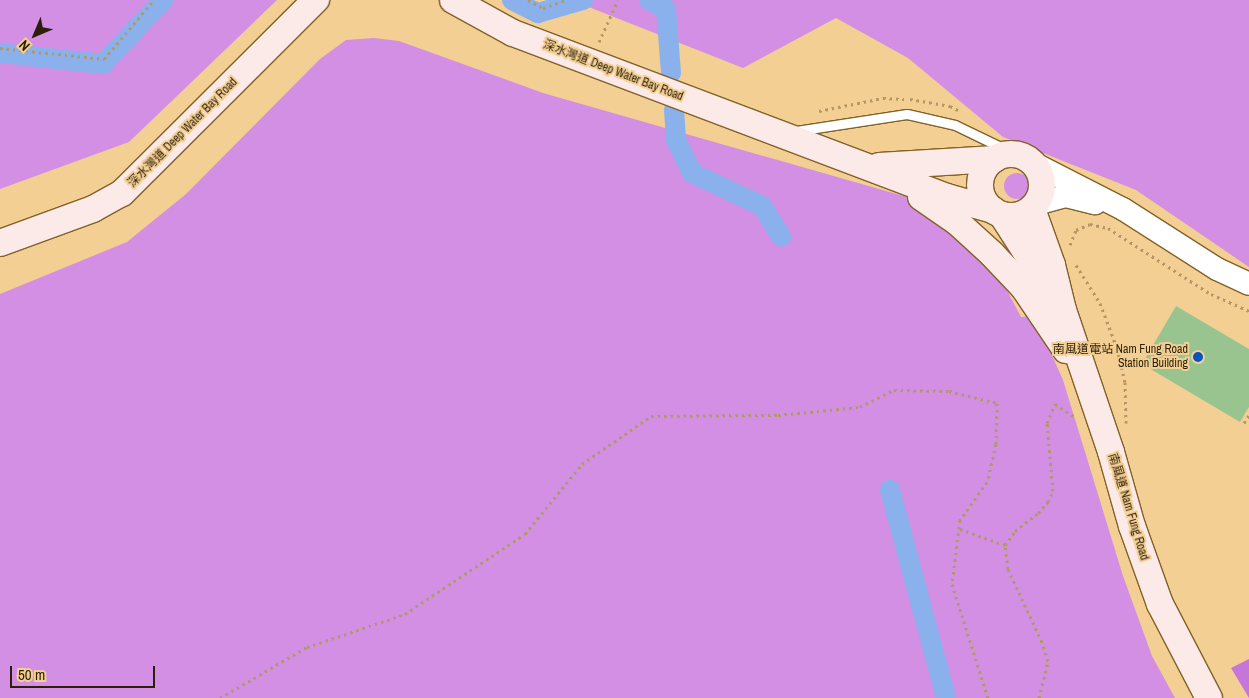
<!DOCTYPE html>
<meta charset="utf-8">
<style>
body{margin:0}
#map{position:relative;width:1249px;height:698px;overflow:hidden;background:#f3cf94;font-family:"Archivo Narrow","Noto Sans TC",sans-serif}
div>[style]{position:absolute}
.green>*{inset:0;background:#d28fe4}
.round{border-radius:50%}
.forest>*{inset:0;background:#c577d9}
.canal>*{height:20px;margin:-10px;padding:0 10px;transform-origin:10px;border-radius:10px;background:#8ab1ec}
.building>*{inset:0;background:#9ac48f}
.path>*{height:3px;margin-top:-1.5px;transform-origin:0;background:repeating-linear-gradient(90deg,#b49767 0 2.5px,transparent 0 6.5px)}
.roads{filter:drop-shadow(1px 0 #816127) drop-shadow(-1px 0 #816127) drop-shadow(0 1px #816127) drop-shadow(0 -1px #816127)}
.service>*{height:9px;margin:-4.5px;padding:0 4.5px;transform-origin:4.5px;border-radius:4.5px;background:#fff}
.tertiary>*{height:22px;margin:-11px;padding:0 11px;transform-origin:11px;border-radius:11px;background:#fff}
.secondary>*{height:26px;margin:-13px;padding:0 13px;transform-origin:13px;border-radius:13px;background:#fceae9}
.secondary>.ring{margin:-13px;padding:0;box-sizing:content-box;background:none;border:26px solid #fceae9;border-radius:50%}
.dots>*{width:14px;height:14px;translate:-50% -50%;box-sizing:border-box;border:2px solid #f3cf94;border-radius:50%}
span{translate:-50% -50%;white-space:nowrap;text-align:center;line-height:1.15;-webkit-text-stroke:4px #f3cf94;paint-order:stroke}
.street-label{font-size:12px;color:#2d1f07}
.poi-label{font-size:12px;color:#2d1f07}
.right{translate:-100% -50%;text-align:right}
.north{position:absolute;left:10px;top:10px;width:50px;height:50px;-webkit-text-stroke:4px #f3cf94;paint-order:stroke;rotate:225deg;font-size:14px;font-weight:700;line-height:20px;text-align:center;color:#2d1f07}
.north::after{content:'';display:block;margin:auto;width:18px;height:22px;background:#2d1f07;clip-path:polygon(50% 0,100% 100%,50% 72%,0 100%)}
.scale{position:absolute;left:10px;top:666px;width:145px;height:22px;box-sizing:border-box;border:2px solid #2d1f07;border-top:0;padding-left:6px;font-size:15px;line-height:18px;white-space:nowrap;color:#2d1f07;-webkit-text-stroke:4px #f3cf94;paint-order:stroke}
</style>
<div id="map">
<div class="green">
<div style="clip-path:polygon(0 0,277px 0,129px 142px,0 189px)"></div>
<div style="clip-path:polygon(571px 0,1249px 0,1249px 267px,1136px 190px,1003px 137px,908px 58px,836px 18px,743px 68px)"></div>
<div style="clip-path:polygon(374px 38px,399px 41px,543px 93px,907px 197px,999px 275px,1021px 317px,1031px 316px,1046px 342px,1063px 380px,1123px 576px,1152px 656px,1175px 698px,0 698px,0 294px,127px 242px,186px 194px,320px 59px,346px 40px)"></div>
<div class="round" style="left:1004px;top:173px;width:26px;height:26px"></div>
</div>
<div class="forest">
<div style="clip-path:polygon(1249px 659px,1249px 698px,1231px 668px)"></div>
</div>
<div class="canal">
<div style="left:512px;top:0;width:29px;rotate:27deg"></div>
<div style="left:538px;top:13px;width:47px;rotate:-16.1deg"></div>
<div style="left:649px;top:0;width:19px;rotate:28deg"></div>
<div style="left:666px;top:9px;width:64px;rotate:85.5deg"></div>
<div style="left:0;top:53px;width:104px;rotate:6.1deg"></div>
<div style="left:103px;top:64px;width:88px;rotate:-46.8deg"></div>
<div style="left:674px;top:110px;width:30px;rotate:86deg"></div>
<div style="left:676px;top:140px;width:37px;rotate:64deg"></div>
<div style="left:692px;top:173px;width:77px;rotate:25.2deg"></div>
<div style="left:762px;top:206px;width:36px;rotate:58deg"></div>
<div style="left:890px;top:490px;width:215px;rotate:74.9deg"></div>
</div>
<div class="building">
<div style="clip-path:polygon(1176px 306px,1249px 349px,1249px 407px,1240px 422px,1142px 364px)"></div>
</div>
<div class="path">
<div style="left:528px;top:0;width:17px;rotate:28deg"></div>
<div style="left:543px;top:8px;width:24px;rotate:-19deg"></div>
<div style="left:599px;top:42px;width:46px;rotate:-65.7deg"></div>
<div style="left:0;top:48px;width:105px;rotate:6deg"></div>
<div style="left:104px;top:59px;width:77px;rotate:-49.7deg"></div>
<div style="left:910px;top:99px;width:41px;rotate:9.9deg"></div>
<div style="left:950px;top:106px;width:9px;rotate:27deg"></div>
<div style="left:819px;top:111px;width:65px;rotate:-11.5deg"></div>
<div style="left:883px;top:98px;width:21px;rotate:3deg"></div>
<div style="left:1070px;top:245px;width:16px;rotate:-68deg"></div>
<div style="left:1076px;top:230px;width:15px;rotate:-23deg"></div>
<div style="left:1090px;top:224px;width:18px;rotate:13deg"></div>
<div style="left:1108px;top:228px;width:122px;rotate:32.7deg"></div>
<div style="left:1211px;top:294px;width:42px;rotate:24.1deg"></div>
<div style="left:1076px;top:265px;width:45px;rotate:57.7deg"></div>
<div style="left:1100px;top:303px;width:48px;rotate:69.3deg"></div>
<div style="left:1117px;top:348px;width:35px;rotate:77deg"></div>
<div style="left:1125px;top:382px;width:41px;rotate:88.6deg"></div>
<div style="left:1244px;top:423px;width:9px;rotate:-58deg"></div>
<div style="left:960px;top:529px;width:48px;rotate:19.6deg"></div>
<div style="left:220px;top:698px;width:101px;rotate:-30.4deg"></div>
<div style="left:307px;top:647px;width:103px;rotate:-18.6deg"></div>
<div style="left:405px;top:614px;width:144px;rotate:-33.7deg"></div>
<div style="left:525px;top:534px;width:90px;rotate:-50.8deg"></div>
<div style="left:582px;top:464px;width:84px;rotate:-34.8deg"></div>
<div style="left:651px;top:416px;width:127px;rotate:-0.5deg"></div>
<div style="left:778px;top:415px;width:82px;rotate:-5.6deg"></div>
<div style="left:860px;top:407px;width:38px;rotate:-27deg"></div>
<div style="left:894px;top:390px;width:55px;rotate:1deg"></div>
<div style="left:949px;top:391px;width:49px;rotate:14deg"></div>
<div style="left:997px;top:403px;width:41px;rotate:91.4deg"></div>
<div style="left:996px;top:444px;width:39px;rotate:103deg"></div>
<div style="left:987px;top:482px;width:47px;rotate:125.4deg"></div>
<div style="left:960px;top:520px;width:64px;rotate:97.1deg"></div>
<div style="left:952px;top:584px;width:120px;rotate:72.5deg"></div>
<div style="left:1039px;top:698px;width:38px;rotate:-76deg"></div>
<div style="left:1048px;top:661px;width:20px;rotate:-108deg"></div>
<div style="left:1042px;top:642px;width:81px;rotate:-115deg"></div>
<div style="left:1008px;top:569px;width:24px;rotate:-97deg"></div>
<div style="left:1005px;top:545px;width:17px;rotate:-54deg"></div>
<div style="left:1015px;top:531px;width:29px;rotate:-38deg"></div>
<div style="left:1038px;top:513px;width:15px;rotate:-48deg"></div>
<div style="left:1048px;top:502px;width:12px;rotate:-66deg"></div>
<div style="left:1053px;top:491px;width:68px;rotate:-95deg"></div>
<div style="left:1047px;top:423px;width:21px;rotate:-67deg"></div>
<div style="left:1055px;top:404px;width:24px;rotate:33deg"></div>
</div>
<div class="roads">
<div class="service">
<div style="left:796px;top:131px;width:112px;rotate:-8.7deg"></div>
<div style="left:907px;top:114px;width:49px;rotate:12.9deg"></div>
<div style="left:955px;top:125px;width:71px;rotate:25.8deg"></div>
</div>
<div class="tertiary">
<div style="left:1029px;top:161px;width:106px;rotate:27.1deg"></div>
<div style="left:1123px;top:209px;width:112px;rotate:32.6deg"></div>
<div style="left:1217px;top:269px;width:35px;rotate:25deg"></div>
<div style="left:1036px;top:204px;width:31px;rotate:-15deg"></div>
<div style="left:1066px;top:196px;width:30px;rotate:14deg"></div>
</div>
<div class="secondary">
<div style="left:453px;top:0;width:68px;rotate:28.8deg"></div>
<div style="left:513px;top:33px;width:464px;rotate:20.7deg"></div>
<div style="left:947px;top:197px;width:48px;rotate:15.8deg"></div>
<div class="ring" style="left:980px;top:154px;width:36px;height:36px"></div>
<div style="left:879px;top:166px;width:116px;rotate:-3.5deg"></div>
<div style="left:921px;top:197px;width:44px;rotate:34.8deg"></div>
<div style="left:957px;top:222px;width:47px;rotate:42.4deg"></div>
<div style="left:992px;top:254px;width:47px;rotate:46.7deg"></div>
<div style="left:1024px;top:288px;width:75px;rotate:55.9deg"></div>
<div style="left:1032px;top:209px;width:59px;rotate:70.3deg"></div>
<div style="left:1052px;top:265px;width:46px;rotate:76.3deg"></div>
<div style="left:1063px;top:310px;width:150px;rotate:71.3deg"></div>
<div style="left:1111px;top:452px;width:77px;rotate:74.2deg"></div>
<div style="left:1132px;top:526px;width:83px;rotate:70.3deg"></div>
<div style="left:1160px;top:604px;width:106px;rotate:62.5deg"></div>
<div style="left:1002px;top:215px;width:87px;rotate:57.2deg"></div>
<div style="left:0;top:243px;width:99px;rotate:-20.1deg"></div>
<div style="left:93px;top:209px;width:33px;rotate:-29deg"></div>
<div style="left:122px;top:193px;width:274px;rotate:-44.9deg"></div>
</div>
</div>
<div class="dots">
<div style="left:1198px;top:357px;background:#0654be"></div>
</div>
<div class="street-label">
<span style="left:613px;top:71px;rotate:21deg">深水灣道 Deep Water Bay Road</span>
<span style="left:183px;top:133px;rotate:-45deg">深水灣道 Deep Water Bay Road</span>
<span style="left:1128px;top:507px;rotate:73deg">南風道 Nam Fung Road</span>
</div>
<div class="poi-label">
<span class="right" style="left:1188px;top:357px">南風道電站 Nam Fung Road<br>Station Building</span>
</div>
<div class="north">N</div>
<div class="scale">50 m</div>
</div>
